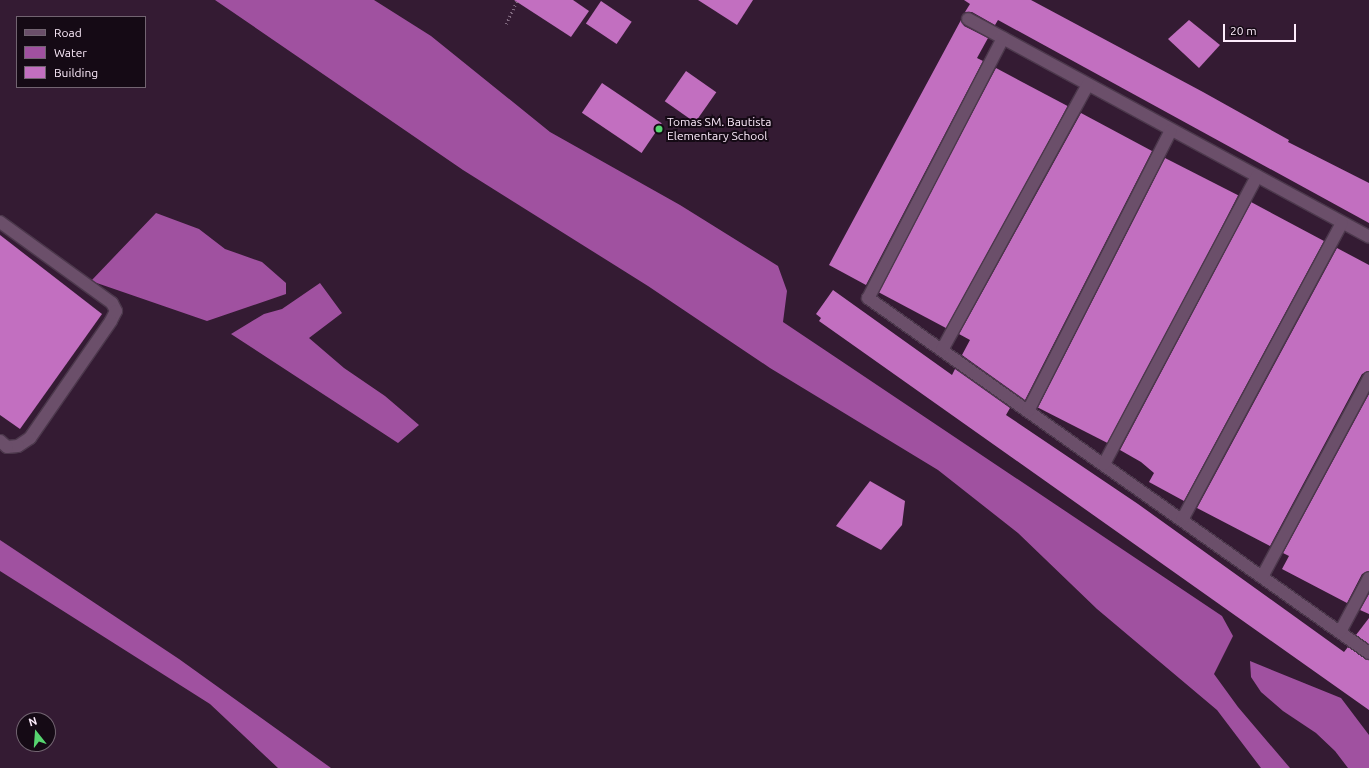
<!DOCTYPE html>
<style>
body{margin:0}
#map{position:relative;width:1369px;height:768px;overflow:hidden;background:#341b33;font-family:Ubuntu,sans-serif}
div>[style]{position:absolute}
.water>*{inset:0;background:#a051a0}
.building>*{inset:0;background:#c26fc0;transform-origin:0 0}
.path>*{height:2.5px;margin-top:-1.25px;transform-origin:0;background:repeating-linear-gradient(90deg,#816b80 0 1px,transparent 0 4px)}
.roads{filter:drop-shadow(1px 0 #4c384c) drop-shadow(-1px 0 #4c384c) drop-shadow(0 1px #4c384c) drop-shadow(0 -1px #4c384c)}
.street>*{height:12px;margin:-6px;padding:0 6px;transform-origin:6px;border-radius:6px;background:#6b4f6a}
.dots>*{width:11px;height:11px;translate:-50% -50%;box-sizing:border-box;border:2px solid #150a15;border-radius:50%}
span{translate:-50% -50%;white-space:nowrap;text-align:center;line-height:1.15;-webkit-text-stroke:4px #150a15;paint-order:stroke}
.poi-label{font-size:12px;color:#fdecfc}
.left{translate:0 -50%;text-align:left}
.legend{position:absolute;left:16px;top:16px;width:130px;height:72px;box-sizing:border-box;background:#150a15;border:1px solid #726471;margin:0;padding:5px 7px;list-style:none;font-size:12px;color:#fdecfc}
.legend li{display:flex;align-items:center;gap:8px;height:20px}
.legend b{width:20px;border:1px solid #726471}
.north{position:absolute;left:16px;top:712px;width:40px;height:40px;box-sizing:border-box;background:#150a15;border:1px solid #726471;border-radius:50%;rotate:343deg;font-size:11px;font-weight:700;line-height:16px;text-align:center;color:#fdecfc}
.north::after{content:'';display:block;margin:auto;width:14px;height:18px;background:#57d570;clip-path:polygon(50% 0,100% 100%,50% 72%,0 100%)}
.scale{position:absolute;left:1223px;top:24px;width:73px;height:18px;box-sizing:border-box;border:2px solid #fdecfc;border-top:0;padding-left:5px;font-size:12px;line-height:14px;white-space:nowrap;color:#fdecfc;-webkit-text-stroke:3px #150a15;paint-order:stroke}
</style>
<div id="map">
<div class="water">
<div style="clip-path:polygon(215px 0,374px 0,431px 36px,550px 132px,680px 205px,778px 266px,787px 291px,783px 322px,1222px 616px,1233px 636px,1214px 674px,1238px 707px,1290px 768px,1261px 768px,1217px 710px,1097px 609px,1018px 533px,938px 470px,770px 368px,648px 286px,463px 170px)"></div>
<div style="clip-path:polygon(156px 213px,199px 229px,225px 249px,262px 262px,286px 283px,286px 294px,207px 321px,91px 281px)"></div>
<div style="clip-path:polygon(320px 283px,342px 313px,309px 338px,344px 368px,385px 396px,419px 425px,398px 443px,231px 334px,264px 314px,282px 309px)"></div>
<div style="clip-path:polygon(0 540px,179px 659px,331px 768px,278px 768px,210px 704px,0 571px)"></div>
<div style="clip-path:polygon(1250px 661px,1341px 698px,1369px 735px,1369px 768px,1348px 768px,1335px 751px,1316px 733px,1283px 711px,1261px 692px,1251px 677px)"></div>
</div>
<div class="building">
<div style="clip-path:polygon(514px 0,573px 0,589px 11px,571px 37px)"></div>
<div style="clip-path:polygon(698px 0,753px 0,737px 25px)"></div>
<div style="clip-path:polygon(964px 0,1031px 0,1203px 92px,1289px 140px,1288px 142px,1369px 183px,1369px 223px,998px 20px,995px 25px,972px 12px,965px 12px,970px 4px)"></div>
<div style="left:601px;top:1px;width:37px;height:27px;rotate:34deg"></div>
<div style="clip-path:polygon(961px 20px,964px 26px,988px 38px,977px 58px,983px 61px,866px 285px,829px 265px)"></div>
<div style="clip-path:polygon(1189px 20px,1220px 45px,1199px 68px,1168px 39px)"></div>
<div style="left:996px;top:68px;width:81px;height:253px;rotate:28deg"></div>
<div style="left:686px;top:71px;width:37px;height:37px;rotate:35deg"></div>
<div style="left:602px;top:83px;width:72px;height:36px;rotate:34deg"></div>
<div style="clip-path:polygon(1081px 113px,1152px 151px,1025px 400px,962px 355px,970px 340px,959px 334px)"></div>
<div style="left:1165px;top:158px;width:82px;height:280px;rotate:27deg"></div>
<div style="clip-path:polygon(1251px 202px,1324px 241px,1184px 501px,1149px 482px,1154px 473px,1141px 462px,1120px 450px)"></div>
<div style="clip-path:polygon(0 235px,102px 314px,20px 429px,0 415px)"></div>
<div style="clip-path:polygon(1337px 248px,1369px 265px,1369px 371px,1362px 374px,1270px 546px,1197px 508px)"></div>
<div style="clip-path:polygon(833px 290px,952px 375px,955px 369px,1010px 408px,1006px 415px,1138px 504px,1344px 652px,1348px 647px,1369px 660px,1369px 710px,819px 321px,821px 318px,816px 314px)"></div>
<div style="clip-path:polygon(1369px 394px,1369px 571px,1362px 574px,1347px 603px,1282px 569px,1289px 556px,1283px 553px)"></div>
<div style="clip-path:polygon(870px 481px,905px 501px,902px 525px,881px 550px,836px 526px)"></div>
<div style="clip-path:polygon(1369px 594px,1369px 614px,1360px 610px)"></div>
<div style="clip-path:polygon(1369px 618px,1369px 644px,1356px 635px)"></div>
</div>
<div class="path">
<div style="left:506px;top:24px;width:26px;rotate:-65deg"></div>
</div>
<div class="roads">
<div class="street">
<div style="left:968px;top:19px;width:456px;rotate:28.5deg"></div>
<div style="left:1003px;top:38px;width:293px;rotate:117.4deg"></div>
<div style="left:868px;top:298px;width:614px;rotate:35.32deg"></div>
<div style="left:0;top:222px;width:138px;rotate:35.9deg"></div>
<div style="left:112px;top:303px;width:9px;rotate:63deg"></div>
<div style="left:116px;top:311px;width:11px;rotate:117deg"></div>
<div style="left:111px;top:321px;width:142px;rotate:124.7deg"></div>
<div style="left:30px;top:438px;width:14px;rotate:146deg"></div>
<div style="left:18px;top:446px;width:11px;rotate:175deg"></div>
<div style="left:7px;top:447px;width:9px;rotate:-139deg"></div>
<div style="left:942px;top:350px;width:303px;rotate:-61.2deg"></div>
<div style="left:1028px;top:411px;width:315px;rotate:-63deg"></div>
<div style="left:1104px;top:464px;width:326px;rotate:-62deg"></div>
<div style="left:1182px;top:520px;width:337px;rotate:-61.7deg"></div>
<div style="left:1262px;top:577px;width:226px;rotate:-61.7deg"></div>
<div style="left:1340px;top:632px;width:61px;rotate:-61.8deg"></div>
</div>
</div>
<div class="dots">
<div style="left:659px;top:129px;background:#57d570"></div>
</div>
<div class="poi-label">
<span class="left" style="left:667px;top:129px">Tomas SM. Bautista<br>Elementary School</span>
</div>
<ul class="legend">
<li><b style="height:5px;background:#6b4f6a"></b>Road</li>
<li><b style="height:11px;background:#a051a0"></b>Water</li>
<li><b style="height:11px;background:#c26fc0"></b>Building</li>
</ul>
<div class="north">N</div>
<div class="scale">20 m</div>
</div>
